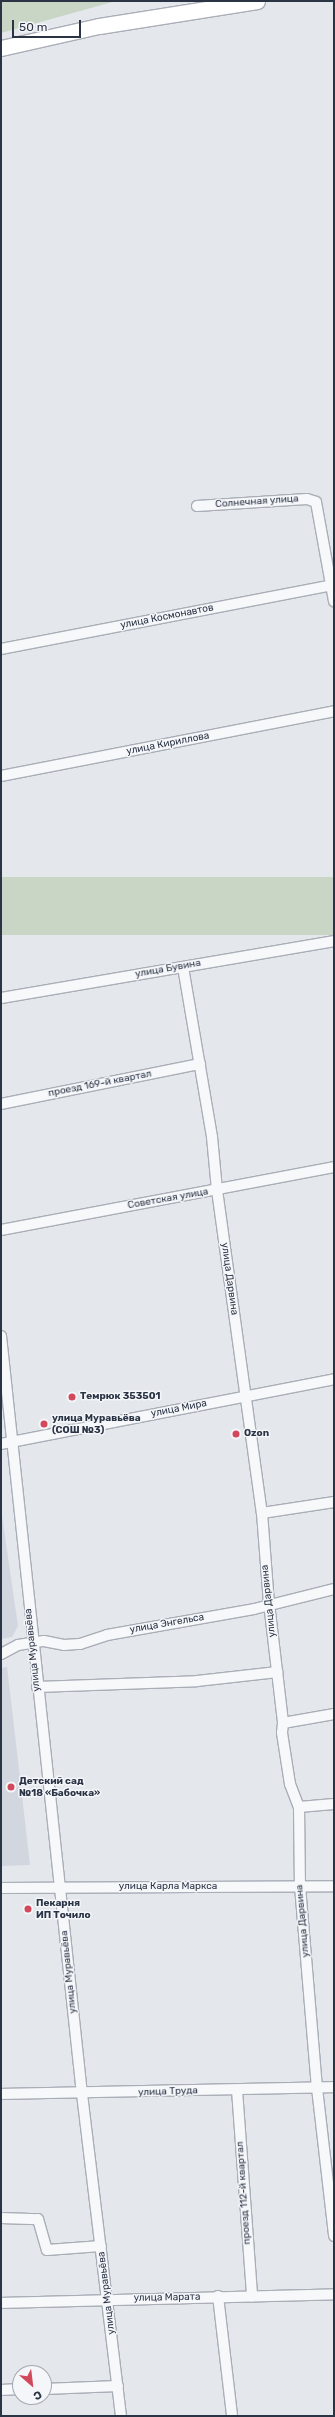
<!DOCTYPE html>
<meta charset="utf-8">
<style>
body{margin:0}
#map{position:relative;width:335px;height:2417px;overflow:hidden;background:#e4e7ec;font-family:Rubik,sans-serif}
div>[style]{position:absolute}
.built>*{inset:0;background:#d2d6de}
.green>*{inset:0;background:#c9d6c5;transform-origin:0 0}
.roads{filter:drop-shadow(1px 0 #a9aeb7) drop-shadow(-1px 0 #a9aeb7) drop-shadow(0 1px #a9aeb7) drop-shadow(0 -1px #a9aeb7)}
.street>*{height:10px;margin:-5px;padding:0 5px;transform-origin:5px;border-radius:5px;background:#f7f8fa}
.primary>*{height:15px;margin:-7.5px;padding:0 7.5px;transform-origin:7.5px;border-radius:7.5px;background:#fff}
.dots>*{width:11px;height:11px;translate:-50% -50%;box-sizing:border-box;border:2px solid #f4f6f9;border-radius:50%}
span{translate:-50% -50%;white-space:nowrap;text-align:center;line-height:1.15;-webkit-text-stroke:3px #f4f6f9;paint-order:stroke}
.street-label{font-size:10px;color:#2b3445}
.poi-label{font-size:10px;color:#2b3445;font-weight:700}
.left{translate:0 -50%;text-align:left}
.frame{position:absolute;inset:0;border:2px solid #2b3445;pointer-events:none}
.north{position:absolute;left:12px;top:2365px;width:40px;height:40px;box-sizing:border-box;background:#f4f6f9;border:1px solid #a4a8b1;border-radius:50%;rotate:152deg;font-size:11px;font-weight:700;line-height:16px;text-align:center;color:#2b3445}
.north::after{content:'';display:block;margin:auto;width:14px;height:18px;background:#d1495b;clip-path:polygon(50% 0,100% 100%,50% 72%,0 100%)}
.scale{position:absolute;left:12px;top:20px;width:69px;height:18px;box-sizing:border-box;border:2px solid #2b3445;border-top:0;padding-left:5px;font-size:12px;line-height:14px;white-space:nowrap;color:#2b3445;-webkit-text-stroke:3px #f4f6f9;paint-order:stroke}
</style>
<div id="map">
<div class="built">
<div style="clip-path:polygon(1px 1509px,18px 1626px,12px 1637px,1px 1639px)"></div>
<div style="clip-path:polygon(7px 1667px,12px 1709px,30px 1865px,1px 1866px,1px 1668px)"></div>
</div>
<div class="green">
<div style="clip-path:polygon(1px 1px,116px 1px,1px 33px)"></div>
<div style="left:334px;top:877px;width:58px;height:339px;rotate:90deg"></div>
</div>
<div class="roads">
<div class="street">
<div style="left:197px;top:506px;width:110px;rotate:-3.6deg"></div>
<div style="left:307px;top:499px;width:9px;rotate:18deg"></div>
<div style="left:316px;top:502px;width:101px;rotate:79.7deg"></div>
<div style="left:1px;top:649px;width:339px;rotate:-10.9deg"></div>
<div style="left:1px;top:776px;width:339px;rotate:-11deg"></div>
<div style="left:183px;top:967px;width:172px;rotate:80.3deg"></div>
<div style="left:212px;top:1137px;width:53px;rotate:84.6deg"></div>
<div style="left:217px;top:1190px;width:326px;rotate:82.1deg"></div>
<div style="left:262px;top:1513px;width:90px;rotate:85.6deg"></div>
<div style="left:269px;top:1603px;width:121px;rotate:83.3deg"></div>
<div style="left:283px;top:1723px;width:10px;rotate:96deg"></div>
<div style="left:282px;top:1733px;width:52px;rotate:81.1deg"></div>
<div style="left:290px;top:1784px;width:25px;rotate:69deg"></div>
<div style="left:299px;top:1807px;width:79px;rotate:89.3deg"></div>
<div style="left:300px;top:1886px;width:203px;rotate:85.2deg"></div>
<div style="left:317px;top:2088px;width:149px;rotate:83.4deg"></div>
<div style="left:1px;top:998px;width:338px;rotate:-9.7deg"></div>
<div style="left:1px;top:1104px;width:203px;rotate:-11.4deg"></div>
<div style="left:1px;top:1230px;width:339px;rotate:-10.7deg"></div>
<div style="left:1px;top:1336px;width:762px;rotate:83.9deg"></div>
<div style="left:82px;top:2094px;width:324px;rotate:83.1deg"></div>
<div style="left:1px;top:1444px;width:339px;rotate:-11deg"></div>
<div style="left:262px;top:1513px;width:73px;rotate:-8.7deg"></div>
<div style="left:1px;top:1654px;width:19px;rotate:-28deg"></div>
<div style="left:18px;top:1645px;width:26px;rotate:-9deg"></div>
<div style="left:44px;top:1641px;width:20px;rotate:11deg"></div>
<div style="left:64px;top:1645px;width:16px;rotate:-4deg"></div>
<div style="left:80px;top:1644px;width:28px;rotate:-18deg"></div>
<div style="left:107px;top:1635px;width:149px;rotate:-10deg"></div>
<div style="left:254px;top:1609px;width:82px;rotate:-14deg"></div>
<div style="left:37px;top:1687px;width:160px;rotate:-2.1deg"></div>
<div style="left:197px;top:1681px;width:81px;rotate:-6.4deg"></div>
<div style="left:283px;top:1723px;width:52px;rotate:-10deg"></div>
<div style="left:299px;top:1807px;width:35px;rotate:-5deg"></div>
<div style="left:1px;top:1888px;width:333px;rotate:-0.3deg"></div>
<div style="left:237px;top:2090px;width:207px;rotate:85.8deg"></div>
<div style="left:1px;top:2094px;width:333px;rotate:-1.2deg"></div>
<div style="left:1px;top:2218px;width:37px;rotate:2deg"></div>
<div style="left:38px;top:2219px;width:32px;rotate:74deg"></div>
<div style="left:47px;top:2250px;width:54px;rotate:-4.2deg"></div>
<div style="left:218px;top:2296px;width:121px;rotate:83.3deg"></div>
<div style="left:1px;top:2303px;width:333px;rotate:-1.5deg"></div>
<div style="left:44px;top:2389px;width:74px;rotate:-2.3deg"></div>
<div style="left:1px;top:2390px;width:19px;rotate:-3deg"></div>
</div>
<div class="primary">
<div style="left:1px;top:48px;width:100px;rotate:-12.7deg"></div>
<div style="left:99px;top:26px;width:160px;rotate:-9deg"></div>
</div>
</div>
<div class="dots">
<div style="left:72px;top:1397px;background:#d1495b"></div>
<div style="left:44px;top:1424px;background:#d1495b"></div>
<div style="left:236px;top:1434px;background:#d1495b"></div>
<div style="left:11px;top:1787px;background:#d1495b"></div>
<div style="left:28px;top:1909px;background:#d1495b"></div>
</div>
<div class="street-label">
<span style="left:257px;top:502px;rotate:-4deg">Солнечная улица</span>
<span style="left:167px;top:617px;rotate:-11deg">улица Космонавтов</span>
<span style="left:168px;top:744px;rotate:-11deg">улица Кириллова</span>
<span style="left:168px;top:969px;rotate:-10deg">улица Бувина</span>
<span style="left:100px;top:1084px;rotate:-11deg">проезд 169-й квартал</span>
<span style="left:168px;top:1199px;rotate:-10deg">Советская улица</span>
<span style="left:229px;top:1279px;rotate:82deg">улица Дарвина</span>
<span style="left:179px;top:1409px;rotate:-11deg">улица Мира</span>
<span style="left:269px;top:1601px;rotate:-96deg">улица Дарвина</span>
<span style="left:167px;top:1624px;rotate:-10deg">улица Энгельса</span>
<span style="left:33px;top:1650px;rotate:-96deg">улица Муравьёва</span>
<span style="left:168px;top:1887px">улица Карла Маркса</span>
<span style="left:303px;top:1921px;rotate:-95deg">улица Дарвина</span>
<span style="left:69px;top:1972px;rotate:-96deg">улица Муравьёва</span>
<span style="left:168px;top:2092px;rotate:-2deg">улица Труда</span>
<span style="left:244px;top:2193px;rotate:-94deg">проезд 112-й квартал</span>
<span style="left:107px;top:2293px;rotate:-97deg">улица Муравьёва</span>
<span style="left:167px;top:2298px;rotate:-1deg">улица Марата</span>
</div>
<div class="poi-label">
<span class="left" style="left:80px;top:1397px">Темрюк 353501</span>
<span class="left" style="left:52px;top:1424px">улица Муравьёва<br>(СОШ №3)</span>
<span class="left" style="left:244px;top:1434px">Ozon</span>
<span class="left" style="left:19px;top:1787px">Детский сад<br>№18 «Бабочка»</span>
<span class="left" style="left:36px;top:1909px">Пекарня<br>ИП Точило</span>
</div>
<div class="frame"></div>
<div class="north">С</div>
<div class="scale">50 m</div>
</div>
